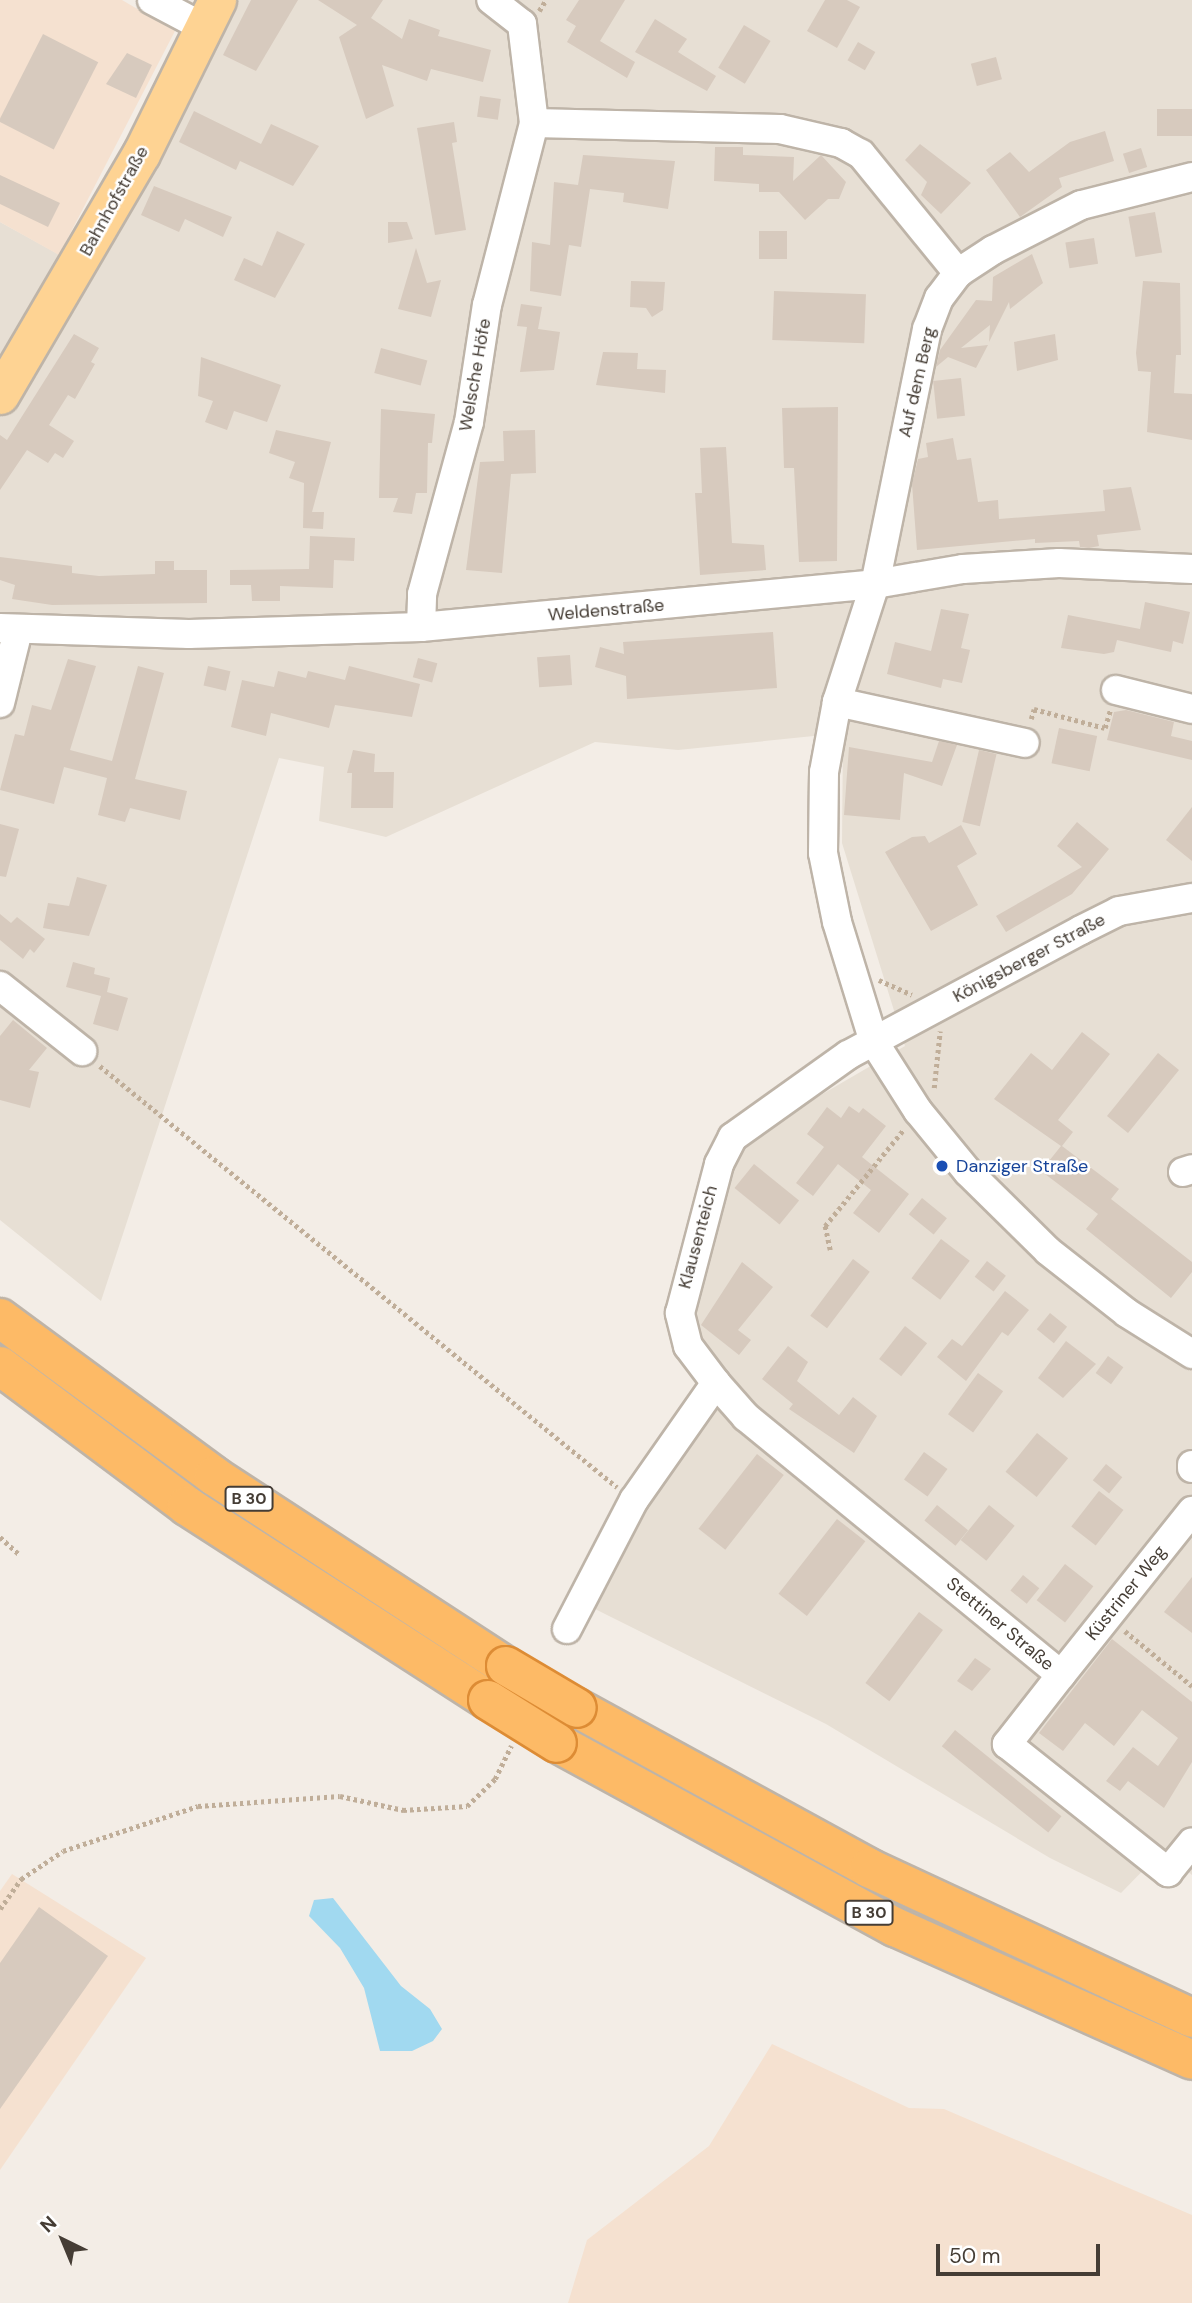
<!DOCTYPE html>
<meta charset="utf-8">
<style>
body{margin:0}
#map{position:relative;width:1192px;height:2303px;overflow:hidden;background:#f3ede6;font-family:"DM Sans",sans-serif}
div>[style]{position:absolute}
.residential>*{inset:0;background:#e7dfd4}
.commercial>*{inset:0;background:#f5e1d0}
.water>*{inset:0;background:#a1d9f0}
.building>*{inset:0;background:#d7cabe;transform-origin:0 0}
.path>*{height:4.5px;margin-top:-2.25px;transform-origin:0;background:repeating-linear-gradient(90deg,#c0ae99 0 3.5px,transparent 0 7px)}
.roads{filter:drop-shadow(2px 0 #beb4a8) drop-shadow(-2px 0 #beb4a8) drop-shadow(0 2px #beb4a8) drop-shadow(0 -2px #beb4a8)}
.minor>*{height:28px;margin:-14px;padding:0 14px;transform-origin:14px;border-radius:14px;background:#fff}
.major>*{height:37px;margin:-18.5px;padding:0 18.5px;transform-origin:18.5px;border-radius:18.5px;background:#fed393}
.highway>*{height:38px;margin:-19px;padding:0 19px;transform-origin:19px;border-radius:19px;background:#fdba66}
.bridges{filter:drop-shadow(2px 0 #dd8c35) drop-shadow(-2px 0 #dd8c35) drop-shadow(0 2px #dd8c35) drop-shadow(0 -2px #dd8c35)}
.highway-bridge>*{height:38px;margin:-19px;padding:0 19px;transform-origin:19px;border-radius:19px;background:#fdba66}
.dots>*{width:19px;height:19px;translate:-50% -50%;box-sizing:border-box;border:4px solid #fff;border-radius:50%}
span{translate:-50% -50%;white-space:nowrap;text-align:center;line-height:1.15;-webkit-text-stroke:5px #fff;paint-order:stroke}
.shield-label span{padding:2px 5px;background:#fff;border:2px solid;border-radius:5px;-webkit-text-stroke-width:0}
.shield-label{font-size:16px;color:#453d35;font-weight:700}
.street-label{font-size:18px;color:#453d35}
.transit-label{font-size:18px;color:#164399}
.left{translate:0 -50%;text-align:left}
.north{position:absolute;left:28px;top:2205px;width:70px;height:70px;-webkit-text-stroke:5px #fff;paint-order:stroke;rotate:317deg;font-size:19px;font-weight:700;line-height:28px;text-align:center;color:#453d35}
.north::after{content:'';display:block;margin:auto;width:24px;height:32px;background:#453d35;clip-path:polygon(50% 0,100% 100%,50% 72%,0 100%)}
.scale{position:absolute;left:936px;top:2244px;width:164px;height:32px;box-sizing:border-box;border:4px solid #453d35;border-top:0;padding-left:9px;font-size:21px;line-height:24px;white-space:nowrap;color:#453d35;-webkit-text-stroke:5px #fff;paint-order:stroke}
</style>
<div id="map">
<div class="residential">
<div style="clip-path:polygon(232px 0,1192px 0,1192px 1875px,1162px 1851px,1121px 1893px,1050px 1858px,826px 1724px,595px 1609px,651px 1494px,735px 1385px,703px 1348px,690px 1307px,742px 1141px,905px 1046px,842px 843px,843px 733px,678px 750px,595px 742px,386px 837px,319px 821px,324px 767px,279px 758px,101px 1301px,0 1220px,0 222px,89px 271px)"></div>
</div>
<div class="commercial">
<div style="clip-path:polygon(0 0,122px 0,175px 31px,59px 255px,0 222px)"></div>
<div style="clip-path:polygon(12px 1874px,146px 1958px,0 2170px,0 1891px)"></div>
<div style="clip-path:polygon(772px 2044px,909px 2108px,944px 2109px,1192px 2215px,1192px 2303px,568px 2303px,587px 2240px,709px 2146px)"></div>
</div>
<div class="water">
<div style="clip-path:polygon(333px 1898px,401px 1986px,430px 2009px,442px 2029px,433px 2041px,412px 2051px,380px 2051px,364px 1988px,340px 1948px,309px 1916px,314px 1900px)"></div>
</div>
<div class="building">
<div style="clip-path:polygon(251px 0,298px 0,256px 71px,223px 55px)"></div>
<div style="clip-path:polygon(318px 0,383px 0,371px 18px,402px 39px,409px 19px,440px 30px,438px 36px,491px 50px,483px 82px,431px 69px,427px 81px,382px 65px,394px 106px,366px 119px,339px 37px,357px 25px)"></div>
<div style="clip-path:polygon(579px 0,625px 0,600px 41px,635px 62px,627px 78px,567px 42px,576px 26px,566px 20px)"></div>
<div style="clip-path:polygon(825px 0,847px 0,860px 7px,837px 48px,807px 31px)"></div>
<div style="clip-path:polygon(655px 19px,687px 39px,678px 52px,716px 76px,707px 91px,635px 52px)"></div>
<div style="left:744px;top:25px;width:31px;height:50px;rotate:31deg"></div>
<div style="left:43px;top:34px;width:62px;height:98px;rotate:27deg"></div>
<div style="left:858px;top:42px;width:20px;height:21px;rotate:30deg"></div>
<div style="clip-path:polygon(127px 53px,152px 65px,136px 98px,106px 84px)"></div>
<div style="left:996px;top:57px;width:23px;height:26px;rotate:75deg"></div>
<div style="left:480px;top:96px;width:21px;height:21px;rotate:8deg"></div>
<div style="left:1192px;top:109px;width:27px;height:35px;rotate:90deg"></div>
<div style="clip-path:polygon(194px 111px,261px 144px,271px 124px,319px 146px,293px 186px,240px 161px,236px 170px,179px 142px)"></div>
<div style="clip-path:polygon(454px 122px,457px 142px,452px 143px,466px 230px,435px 235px,417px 128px)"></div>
<div style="clip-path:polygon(1105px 131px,1114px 161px,1059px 178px,1062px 187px,1020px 217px,986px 170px,1010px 152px,1029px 172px,1070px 142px)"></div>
<div style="clip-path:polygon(920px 144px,971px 183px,941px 214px,921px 195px,927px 182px,905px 160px)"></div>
<div style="clip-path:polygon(715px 147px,743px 147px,743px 155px,794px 157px,793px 181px,821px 155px,846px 182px,839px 199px,828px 199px,805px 220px,779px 192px,759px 192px,759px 184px,714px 181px)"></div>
<div style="left:1141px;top:148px;width:20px;height:19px;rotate:72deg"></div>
<div style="clip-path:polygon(583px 155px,675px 161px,668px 209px,623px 202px,624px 193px,590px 189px,581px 247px,569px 245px,561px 296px,530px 291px,532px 242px,550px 245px,554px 182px,578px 185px)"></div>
<div style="clip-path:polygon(0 175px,60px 203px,48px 227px,0 204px)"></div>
<div style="clip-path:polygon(154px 186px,232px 217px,223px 237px,185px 219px,179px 232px,141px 215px)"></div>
<div style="left:1155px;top:212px;width:41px;height:27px;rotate:80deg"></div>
<div style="clip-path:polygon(388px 222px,407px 222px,413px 239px,388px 243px)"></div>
<div style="clip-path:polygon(277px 231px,305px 244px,275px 298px,234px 280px,244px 258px,262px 266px)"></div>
<div style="left:759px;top:231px;width:28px;height:28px"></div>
<div style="left:1094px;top:238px;width:26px;height:29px;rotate:81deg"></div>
<div style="clip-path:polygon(416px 248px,427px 283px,441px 280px,431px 317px,398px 309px)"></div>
<div style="clip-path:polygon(1032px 254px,1043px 283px,1010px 309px,1009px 302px,989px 342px,990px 325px,961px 348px,988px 345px,976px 368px,948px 357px,936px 367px,940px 350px,976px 300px,992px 301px,993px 277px)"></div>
<div style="clip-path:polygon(631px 281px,665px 282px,663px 310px,652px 317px,646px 308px,630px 307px)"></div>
<div style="clip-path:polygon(1143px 281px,1180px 283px,1181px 355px,1176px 355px,1174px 393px,1192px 394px,1192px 440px,1147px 432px,1151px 372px,1138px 371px,1136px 353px)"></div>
<div style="left:774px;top:291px;width:92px;height:49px;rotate:2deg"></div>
<div style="clip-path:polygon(521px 304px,542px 307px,538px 329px,560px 332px,554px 370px,520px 372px,527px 327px,517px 326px)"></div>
<div style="clip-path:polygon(74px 334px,99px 348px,91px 362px,95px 364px,75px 399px,68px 395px,49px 425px,74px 441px,63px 458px,55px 453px,48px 463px,27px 450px,0 490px,0 435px,7px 440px)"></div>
<div style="clip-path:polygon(1055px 334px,1058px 360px,1017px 371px,1014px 342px)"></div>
<div style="left:381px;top:348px;width:48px;height:26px;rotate:15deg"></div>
<div style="clip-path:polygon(603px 352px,638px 353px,637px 369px,666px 370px,665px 393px,596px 385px)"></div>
<div style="clip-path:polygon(201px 357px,281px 385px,267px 422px,234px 411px,227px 430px,205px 422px,213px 401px,198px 396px)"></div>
<div style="left:961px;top:378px;width:38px;height:28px;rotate:84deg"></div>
<div style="clip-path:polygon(838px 407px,837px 561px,799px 562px,794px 468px,784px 468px,782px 408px)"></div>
<div style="clip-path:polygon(381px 409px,435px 414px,432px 443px,428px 443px,427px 493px,416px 493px,412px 514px,393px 512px,398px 498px,379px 498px)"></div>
<div style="clip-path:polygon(276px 430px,331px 442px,312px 512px,324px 512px,323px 529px,303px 528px,304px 483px,289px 478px,295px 462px,269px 453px)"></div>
<div style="clip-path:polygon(535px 430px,536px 473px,511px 474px,502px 573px,466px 570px,480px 462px,504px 461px,503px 431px)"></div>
<div style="clip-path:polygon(953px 438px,957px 460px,971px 458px,978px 502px,998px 500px,999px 519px,1105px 511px,1103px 490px,1131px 487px,1141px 530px,1097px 535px,1099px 546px,1089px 548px,1080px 547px,1079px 541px,1035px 543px,1035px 539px,917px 550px,912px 484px,918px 459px,928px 457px,926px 443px)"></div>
<div style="clip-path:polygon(726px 447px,732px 543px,764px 545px,766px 570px,700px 575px,695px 493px,702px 493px,700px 448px)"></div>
<div style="clip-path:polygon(310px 536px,355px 538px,354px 561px,334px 560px,333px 588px,280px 586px,280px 601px,252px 601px,251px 585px,230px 585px,230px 570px,309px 569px)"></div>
<div style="clip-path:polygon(0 557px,72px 566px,72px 573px,99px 576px,155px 574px,155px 561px,174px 561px,174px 570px,207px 570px,207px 603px,52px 605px,12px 599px,15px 585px,0 580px)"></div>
<div style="clip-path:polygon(1145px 602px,1190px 612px,1183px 644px,1173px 641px,1171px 652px,1117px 640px,1114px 652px,1104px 654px,1061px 648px,1068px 615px,1140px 629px)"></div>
<div style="clip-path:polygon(941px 609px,969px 614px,961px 648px,970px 650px,962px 683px,943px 679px,941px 688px,887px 674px,895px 642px,931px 651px)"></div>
<div style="clip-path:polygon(773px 632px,777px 688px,627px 699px,626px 676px,595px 667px,600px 647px,624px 654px,623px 642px)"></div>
<div style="left:570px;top:655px;width:30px;height:33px;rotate:86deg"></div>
<div style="left:418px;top:658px;width:20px;height:20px;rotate:15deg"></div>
<div style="clip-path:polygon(68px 659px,96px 666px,70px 750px,112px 761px,138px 666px,164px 673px,135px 779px,187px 791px,180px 820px,130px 808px,125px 822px,98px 815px,107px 778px,64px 767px,54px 804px,0 790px,15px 734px,24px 736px,32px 705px,51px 710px)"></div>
<div style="left:208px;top:666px;width:23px;height:20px;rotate:13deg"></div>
<div style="clip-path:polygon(349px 666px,420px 684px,412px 717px,335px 705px,329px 728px,271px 713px,266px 736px,231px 727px,242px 680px,274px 687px,278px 671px,306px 678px,308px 671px,345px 680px)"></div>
<div style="clip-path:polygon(1126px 710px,1174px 722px,1171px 736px,1192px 741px,1192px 760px,1107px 740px,1114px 712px)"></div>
<div style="left:1059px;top:728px;width:39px;height:36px;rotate:12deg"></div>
<div style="clip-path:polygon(939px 741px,957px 745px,942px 786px,904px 773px,900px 820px,844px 815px,849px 747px,932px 762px)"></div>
<div style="clip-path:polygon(353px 750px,375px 754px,374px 772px,394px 772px,393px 808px,351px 808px,352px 773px,347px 773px)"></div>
<div style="left:979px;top:750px;width:18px;height:74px;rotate:13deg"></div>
<div style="clip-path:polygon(1192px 807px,1192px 861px,1166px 840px)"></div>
<div style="clip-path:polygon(1077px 822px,1109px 849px,1072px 894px,1006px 932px,996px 916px,1082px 867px,1057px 846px)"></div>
<div style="clip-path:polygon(0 824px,19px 829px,6px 877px,0 876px)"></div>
<div style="clip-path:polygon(961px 825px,977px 854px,957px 866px,978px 905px,931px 931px,885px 852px,912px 837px,925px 836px,929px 843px)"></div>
<div style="clip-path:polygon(77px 877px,107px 885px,89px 936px,43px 928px,48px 903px,69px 906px)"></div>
<div style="clip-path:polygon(0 914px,11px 923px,17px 917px,45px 939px,34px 953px,30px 949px,23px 959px,0 940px)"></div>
<div style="clip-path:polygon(73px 962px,95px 968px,94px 974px,110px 978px,107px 992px,128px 998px,118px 1031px,93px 1024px,101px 996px,66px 987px)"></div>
<div style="clip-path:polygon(13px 1020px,47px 1048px,29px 1070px,39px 1072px,30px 1108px,0 1100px,0 1036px)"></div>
<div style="clip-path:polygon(1082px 1032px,1110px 1054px,1058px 1120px,1073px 1132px,1062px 1146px,1119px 1189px,1111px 1199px,1192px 1262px,1192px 1272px,1171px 1298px,1086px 1229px,1098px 1214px,1041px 1171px,1061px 1146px,994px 1099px,1031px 1053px,1052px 1070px)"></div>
<div style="left:1158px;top:1053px;width:27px;height:81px;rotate:39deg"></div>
<div style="clip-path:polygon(849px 1106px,859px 1113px,863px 1108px,886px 1126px,862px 1157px,909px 1194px,879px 1233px,853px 1213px,871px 1190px,838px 1164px,813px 1196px,796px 1183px,824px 1147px,807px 1134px,827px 1107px,841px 1118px)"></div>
<div style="left:754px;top:1164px;width:58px;height:31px;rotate:39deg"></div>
<div style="left:922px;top:1198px;width:32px;height:21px;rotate:39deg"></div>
<div style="left:941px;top:1239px;width:36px;height:49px;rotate:37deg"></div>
<div style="left:853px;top:1259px;width:21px;height:71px;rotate:37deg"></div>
<div style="left:987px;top:1261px;width:24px;height:20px;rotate:38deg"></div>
<div style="clip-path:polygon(742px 1262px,773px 1287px,738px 1330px,751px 1340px,739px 1355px,701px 1325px)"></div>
<div style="clip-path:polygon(1005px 1291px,1029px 1310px,1008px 1336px,1002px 1332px,966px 1381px,937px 1357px,952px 1339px,962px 1346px)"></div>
<div style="left:1050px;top:1313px;width:22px;height:21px;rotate:39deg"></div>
<div style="left:905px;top:1326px;width:28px;height:42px;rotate:38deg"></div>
<div style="clip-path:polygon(1066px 1341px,1096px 1364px,1063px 1398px,1038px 1378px)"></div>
<div style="clip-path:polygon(788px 1346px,808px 1362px,797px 1381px,839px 1415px,853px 1397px,877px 1416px,854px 1453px,789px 1409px,793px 1404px,762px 1379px)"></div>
<div style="left:1108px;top:1356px;width:19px;height:21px;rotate:36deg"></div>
<div style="left:978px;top:1373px;width:31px;height:51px;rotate:36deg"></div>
<div style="left:1037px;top:1433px;width:40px;height:50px;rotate:39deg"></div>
<div style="left:924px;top:1452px;width:29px;height:34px;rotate:36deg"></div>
<div style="left:757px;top:1454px;width:34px;height:95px;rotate:38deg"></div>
<div style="left:1106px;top:1464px;width:21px;height:21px;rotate:39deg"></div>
<div style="left:1099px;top:1491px;width:31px;height:45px;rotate:38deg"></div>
<div style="left:937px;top:1505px;width:40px;height:20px;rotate:39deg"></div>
<div style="left:989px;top:1505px;width:33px;height:45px;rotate:39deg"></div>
<div style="left:837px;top:1519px;width:36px;height:95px;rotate:38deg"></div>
<div style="left:1065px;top:1564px;width:36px;height:46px;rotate:38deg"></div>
<div style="left:1023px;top:1575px;width:21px;height:20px;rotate:39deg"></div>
<div style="clip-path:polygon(1192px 1577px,1192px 1633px,1164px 1612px)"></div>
<div style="left:919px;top:1612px;width:30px;height:89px;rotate:37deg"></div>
<div style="clip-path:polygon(1112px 1639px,1192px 1702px,1192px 1762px,1164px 1808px,1128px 1781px,1120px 1791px,1106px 1781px,1133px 1747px,1158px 1766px,1178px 1738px,1142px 1710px,1114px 1746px,1085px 1723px,1063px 1751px,1039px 1733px)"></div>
<div style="clip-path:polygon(975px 1658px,991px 1669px,972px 1691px,957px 1681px)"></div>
<div style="left:955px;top:1730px;width:137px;height:21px;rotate:39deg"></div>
<div style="clip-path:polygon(39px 1907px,108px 1956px,0 2109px,0 1963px)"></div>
</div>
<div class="path">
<div style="left:539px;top:11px;width:13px;rotate:-58deg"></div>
<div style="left:1031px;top:719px;width:10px;rotate:-73deg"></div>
<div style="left:1034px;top:709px;width:73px;rotate:15deg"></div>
<div style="left:1105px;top:728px;width:18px;rotate:-74deg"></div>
<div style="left:879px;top:980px;width:36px;rotate:24deg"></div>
<div style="left:100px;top:1066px;width:667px;rotate:39.16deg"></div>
<div style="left:934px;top:1088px;width:57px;rotate:-84deg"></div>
<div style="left:830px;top:1250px;width:25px;rotate:-102deg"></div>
<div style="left:825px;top:1226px;width:125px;rotate:-50.8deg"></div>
<div style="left:0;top:1537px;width:25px;rotate:42deg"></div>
<div style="left:1125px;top:1631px;width:87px;rotate:39.4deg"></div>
<div style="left:0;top:1909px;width:37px;rotate:-55deg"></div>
<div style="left:21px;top:1879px;width:50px;rotate:-33.7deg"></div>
<div style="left:63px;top:1851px;width:142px;rotate:-18.4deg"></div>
<div style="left:198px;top:1806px;width:142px;rotate:-4deg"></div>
<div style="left:340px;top:1796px;width:65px;rotate:12.5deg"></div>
<div style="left:403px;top:1810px;width:64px;rotate:-3.6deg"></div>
<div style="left:467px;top:1806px;width:39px;rotate:-44deg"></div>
<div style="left:495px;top:1779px;width:37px;rotate:-64deg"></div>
</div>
<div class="roads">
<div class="minor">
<div style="left:152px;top:0;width:58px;rotate:27.9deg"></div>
<div style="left:534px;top:123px;width:246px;rotate:1.4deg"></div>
<div style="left:780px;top:129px;width:63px;rotate:12.9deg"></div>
<div style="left:841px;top:143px;width:23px;rotate:29deg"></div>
<div style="left:861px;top:154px;width:154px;rotate:50.8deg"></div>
<div style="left:1192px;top:177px;width:114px;rotate:165.8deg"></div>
<div style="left:1081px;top:205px;width:99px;rotate:152.9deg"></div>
<div style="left:993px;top:250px;width:42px;rotate:146.7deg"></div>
<div style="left:958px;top:273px;width:31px;rotate:127deg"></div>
<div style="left:939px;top:298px;width:33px;rotate:111deg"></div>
<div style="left:927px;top:329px;width:260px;rotate:101.5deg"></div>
<div style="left:875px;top:584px;width:124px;rotate:107.9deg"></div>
<div style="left:837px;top:702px;width:71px;rotate:100.5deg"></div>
<div style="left:824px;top:772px;width:81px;rotate:90.7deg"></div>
<div style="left:823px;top:853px;width:70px;rotate:78.5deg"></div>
<div style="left:837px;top:922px;width:126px;rotate:72.9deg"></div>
<div style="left:874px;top:1042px;width:82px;rotate:57.5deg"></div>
<div style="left:918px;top:1111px;width:79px;rotate:50.7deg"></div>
<div style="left:968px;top:1172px;width:112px;rotate:44.6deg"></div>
<div style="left:1048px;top:1251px;width:100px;rotate:38.1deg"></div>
<div style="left:1127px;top:1313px;width:77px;rotate:32.2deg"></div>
<div style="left:421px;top:627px;width:33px;rotate:-88deg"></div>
<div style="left:422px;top:594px;width:178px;rotate:-74.7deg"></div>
<div style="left:469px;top:422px;width:118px;rotate:-81.3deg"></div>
<div style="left:487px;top:305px;width:188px;rotate:-75.5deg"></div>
<div style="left:534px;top:123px;width:100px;rotate:-96.9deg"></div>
<div style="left:522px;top:24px;width:39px;rotate:-142deg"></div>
<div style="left:0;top:628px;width:189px;rotate:1.8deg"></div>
<div style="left:189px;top:634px;width:232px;rotate:-1.7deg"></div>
<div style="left:421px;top:627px;width:456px;rotate:-5.4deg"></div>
<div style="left:875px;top:584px;width:89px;rotate:-9.7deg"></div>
<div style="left:963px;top:569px;width:96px;rotate:-3.6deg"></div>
<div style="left:1059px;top:563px;width:133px;rotate:2.6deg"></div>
<div style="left:1116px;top:690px;width:78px;rotate:14deg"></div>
<div style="left:837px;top:702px;width:192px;rotate:12.3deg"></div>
<div style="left:0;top:703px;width:75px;rotate:-76.1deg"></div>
<div style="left:0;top:986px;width:105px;rotate:38.4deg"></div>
<div style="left:1183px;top:1172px;width:9px;rotate:-18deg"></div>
<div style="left:716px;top:1383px;width:45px;rotate:48.6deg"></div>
<div style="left:746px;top:1417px;width:407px;rotate:39.3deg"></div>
<div style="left:1061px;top:1675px;width:88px;rotate:128deg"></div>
<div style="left:1007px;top:1744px;width:206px;rotate:38.5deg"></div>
<div style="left:1168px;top:1872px;width:38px;rotate:-51deg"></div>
<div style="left:1192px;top:1465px;width:3px;rotate:90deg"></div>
<div style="left:567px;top:1629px;width:145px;rotate:-62.6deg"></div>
<div style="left:634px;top:1500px;width:143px;rotate:-55deg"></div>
<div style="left:716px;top:1383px;width:46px;rotate:-127.1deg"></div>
<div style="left:688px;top:1346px;width:34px;rotate:-104deg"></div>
<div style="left:680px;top:1313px;width:154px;rotate:-75.3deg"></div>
<div style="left:719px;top:1164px;width:30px;rotate:-63deg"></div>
<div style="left:733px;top:1137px;width:141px;rotate:-35.5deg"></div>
<div style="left:848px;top:1055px;width:264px;rotate:-28.2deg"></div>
<div style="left:1081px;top:930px;width:42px;rotate:-26.6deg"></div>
<div style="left:1119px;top:911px;width:74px;rotate:-10.1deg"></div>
<div style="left:1061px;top:1675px;width:210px;rotate:-51.4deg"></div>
</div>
<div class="major">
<div style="left:0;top:395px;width:279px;rotate:-59.7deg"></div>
<div style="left:141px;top:154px;width:172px;rotate:-63.7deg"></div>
</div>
<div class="highway">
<div style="left:0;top:1318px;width:266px;rotate:36.4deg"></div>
<div style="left:214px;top:1476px;width:348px;rotate:33.1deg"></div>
<div style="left:0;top:1366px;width:234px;rotate:36.8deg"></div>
<div style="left:187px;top:1506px;width:358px;rotate:32.8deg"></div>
<div style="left:577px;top:1708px;width:333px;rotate:28.7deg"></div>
<div style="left:869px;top:1868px;width:356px;rotate:24.9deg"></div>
<div style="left:557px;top:1743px;width:385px;rotate:28.6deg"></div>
<div style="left:895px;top:1927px;width:325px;rotate:24.1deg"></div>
</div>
</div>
<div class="bridges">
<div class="highway-bridge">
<div style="left:506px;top:1666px;width:82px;rotate:30.6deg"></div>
<div style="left:488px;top:1700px;width:81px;rotate:31.9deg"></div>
</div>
</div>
<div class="dots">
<div style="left:942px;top:1166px;background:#1a4fb4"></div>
</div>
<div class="shield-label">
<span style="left:249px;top:1499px">B 30</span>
<span style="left:869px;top:1913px">B 30</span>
</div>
<div class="street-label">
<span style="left:114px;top:201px;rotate:-61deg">Bahnhofstraße</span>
<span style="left:475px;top:375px;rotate:-80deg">Welsche Höfe</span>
<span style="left:917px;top:382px;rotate:-77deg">Auf dem Berg</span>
<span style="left:606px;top:610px;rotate:-5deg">Weldenstraße</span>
<span style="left:1029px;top:958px;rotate:-28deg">Königsberger Straße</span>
<span style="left:698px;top:1237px;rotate:-75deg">Klausenteich</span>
<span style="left:1126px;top:1593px;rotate:-51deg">Küstriner Weg</span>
<span style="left:1000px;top:1624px;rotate:40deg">Stettiner Straße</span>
</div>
<div class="transit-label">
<span class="left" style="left:956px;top:1166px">Danziger Straße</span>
</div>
<div class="north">N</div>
<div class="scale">50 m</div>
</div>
